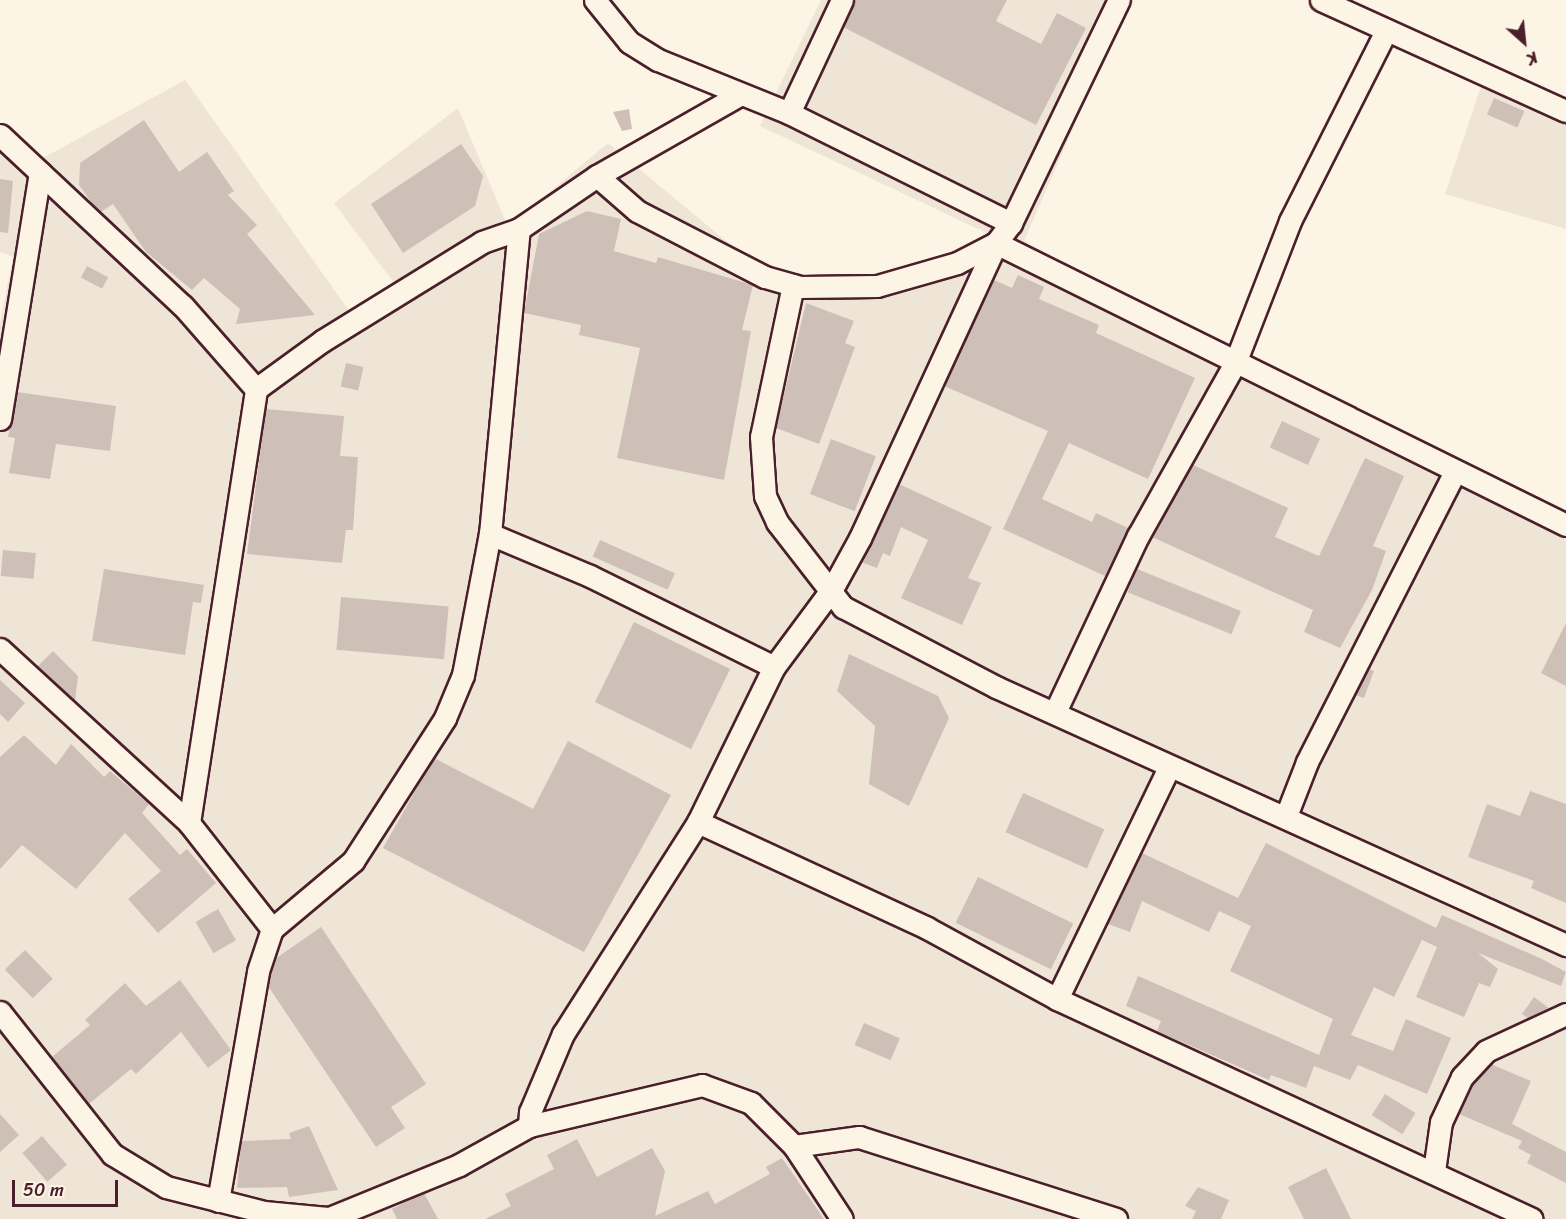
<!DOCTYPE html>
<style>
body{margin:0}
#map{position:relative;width:1566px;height:1219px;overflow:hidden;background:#fcf5e5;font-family:Sriracha,sans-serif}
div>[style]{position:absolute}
.built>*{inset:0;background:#eee5d7}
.building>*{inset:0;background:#cfc0b7;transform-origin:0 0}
.roads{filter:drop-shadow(2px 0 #4a1f2b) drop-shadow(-2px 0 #4a1f2b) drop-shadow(0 2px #4a1f2b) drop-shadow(0 -2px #4a1f2b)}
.minor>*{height:21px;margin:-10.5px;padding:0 10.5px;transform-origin:10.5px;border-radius:10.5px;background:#fcf5e5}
span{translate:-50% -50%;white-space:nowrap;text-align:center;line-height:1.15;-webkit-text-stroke:4.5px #fcf5e5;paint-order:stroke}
.north{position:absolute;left:1494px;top:12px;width:60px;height:60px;-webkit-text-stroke:4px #fcf5e5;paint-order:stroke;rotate:153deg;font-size:16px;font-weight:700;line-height:24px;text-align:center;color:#4a1f2b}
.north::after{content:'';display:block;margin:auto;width:21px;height:27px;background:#4a1f2b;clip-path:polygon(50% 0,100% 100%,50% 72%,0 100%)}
.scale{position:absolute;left:12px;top:1180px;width:106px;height:27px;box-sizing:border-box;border:3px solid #4a1f2b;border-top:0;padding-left:8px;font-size:18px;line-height:21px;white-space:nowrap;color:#4a1f2b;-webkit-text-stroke:4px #fcf5e5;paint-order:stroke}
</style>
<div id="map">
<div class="built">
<div style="clip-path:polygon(821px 0,1129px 0,1024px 241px,1202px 341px,1566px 525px,1566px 1219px,0 1219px,0 323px,13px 257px,0 252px,0 140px,32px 164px,185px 80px,355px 319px,397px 287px,334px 203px,458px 108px,508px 227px,608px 143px,784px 289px,904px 280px,991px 235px,760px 126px)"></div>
<div style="clip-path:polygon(1483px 80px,1566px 108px,1566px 229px,1445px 194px)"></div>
</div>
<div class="building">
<div style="clip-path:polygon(855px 0,1007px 0,996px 21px,1041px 44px,1057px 13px,1086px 28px,1036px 125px,843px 27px)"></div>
<div style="left:1494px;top:98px;width:33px;height:18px;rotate:23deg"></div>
<div style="clip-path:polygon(629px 109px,632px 129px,622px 131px,613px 112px)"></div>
<div style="clip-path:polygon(144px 120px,179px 172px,207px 152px,234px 191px,228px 195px,257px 225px,247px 234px,315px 315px,236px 324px,240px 309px,204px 278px,192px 290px,146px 252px,113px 204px,101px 212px,92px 203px,79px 185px,80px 163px)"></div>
<div style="clip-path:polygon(461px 144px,483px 176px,475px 206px,403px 253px,371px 204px)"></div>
<div style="clip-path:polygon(0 179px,13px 181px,8px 233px,0 232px)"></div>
<div style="clip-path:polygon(587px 211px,621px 219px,614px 251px,656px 263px,658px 257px,753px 285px,742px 330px,751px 331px,724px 480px,617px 458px,640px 348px,579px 335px,581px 325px,524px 313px,539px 234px)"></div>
<div style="left:87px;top:266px;width:24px;height:13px;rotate:28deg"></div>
<div style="clip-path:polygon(1018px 275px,1044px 287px,1039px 299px,1099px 325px,1096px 333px,1195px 378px,1148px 479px,1069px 443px,1042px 499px,1092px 522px,1096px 513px,1128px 528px,1105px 576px,1003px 529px,1048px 431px,944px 386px,994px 280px,1012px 288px)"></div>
<div style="clip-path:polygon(806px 303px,854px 321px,845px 343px,855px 347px,819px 444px,776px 428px)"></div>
<div style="left:346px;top:363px;width:18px;height:24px;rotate:13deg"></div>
<div style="clip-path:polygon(17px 392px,116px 406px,110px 451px,56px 444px,50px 479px,9px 473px,15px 438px,8px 437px)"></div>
<div style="clip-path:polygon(266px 409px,344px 416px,340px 456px,358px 457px,353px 530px,346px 530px,342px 563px,247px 554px)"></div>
<div style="left:1282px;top:421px;width:42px;height:29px;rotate:25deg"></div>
<div style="left:831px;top:439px;width:48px;height:59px;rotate:21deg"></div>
<div style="clip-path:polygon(1365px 458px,1404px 476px,1373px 546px,1386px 551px,1372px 590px,1340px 648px,1304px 632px,1313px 610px,1152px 537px,1193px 465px,1288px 508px,1275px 537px,1319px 556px)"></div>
<div style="clip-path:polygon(899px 484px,992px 527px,968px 578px,981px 583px,962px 625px,901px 598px,928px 540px,901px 527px,890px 556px,883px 553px,877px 568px,861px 562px)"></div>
<div style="left:600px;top:540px;width:82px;height:18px;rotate:24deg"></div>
<div style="left:3px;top:550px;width:33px;height:26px;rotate:5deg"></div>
<div style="clip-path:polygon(104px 569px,204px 585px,201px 603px,193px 602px,185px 655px,92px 641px)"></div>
<div style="left:1137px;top:569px;width:112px;height:25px;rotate:22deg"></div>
<div style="left:341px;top:597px;width:108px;height:53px;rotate:5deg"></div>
<div style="left:634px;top:622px;width:107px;height:89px;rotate:26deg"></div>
<div style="clip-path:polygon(1566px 623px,1566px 686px,1541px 673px)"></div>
<div style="clip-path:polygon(53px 651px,78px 676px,75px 701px,38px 666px)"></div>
<div style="clip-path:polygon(849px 654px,938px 696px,949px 718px,909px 806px,869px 784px,875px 726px,837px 691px)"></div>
<div style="clip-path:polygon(1369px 669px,1374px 671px,1364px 698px,1355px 695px)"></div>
<div style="clip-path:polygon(0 680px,25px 703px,8px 722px,0 714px)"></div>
<div style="clip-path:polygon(24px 735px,56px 765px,71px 744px,104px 777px,110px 771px,149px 804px,142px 813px,180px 855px,187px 849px,216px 883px,158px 933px,128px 899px,161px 871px,125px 833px,76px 889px,22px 845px,0 869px,0 757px)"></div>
<div style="clip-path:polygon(568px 741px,671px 795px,584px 952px,383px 848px,434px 758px,533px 809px)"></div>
<div style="clip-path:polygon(1530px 791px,1566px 804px,1566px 903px,1531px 888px,1534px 881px,1468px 857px,1487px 804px,1520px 816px)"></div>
<div style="left:1023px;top:793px;width:89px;height:43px;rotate:24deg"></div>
<div style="clip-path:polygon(1266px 843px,1436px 928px,1442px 915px,1542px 959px,1566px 972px,1561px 986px,1478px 953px,1498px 969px,1490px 987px,1479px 983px,1464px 1017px,1416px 997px,1437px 947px,1422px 940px,1394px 997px,1374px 987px,1351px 1035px,1393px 1051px,1406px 1019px,1451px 1038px,1427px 1094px,1358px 1065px,1350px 1080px,1314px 1066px,1306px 1088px,1271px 1075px,1269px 1080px,1157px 1031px,1161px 1021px,1126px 1006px,1138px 976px,1319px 1055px,1333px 1019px,1230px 971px,1251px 926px,1219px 911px,1209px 932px,1142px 901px,1130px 932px,1108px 924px,1142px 853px,1238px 898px)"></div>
<div style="left:978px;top:877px;width:106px;height:51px;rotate:26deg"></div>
<div style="left:218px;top:909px;width:36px;height:26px;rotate:60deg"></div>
<div style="clip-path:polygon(321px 927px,426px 1084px,391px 1107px,405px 1128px,376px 1147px,268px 986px,275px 959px)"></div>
<div style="left:25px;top:950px;width:40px;height:28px;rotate:46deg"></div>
<div style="clip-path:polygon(180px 980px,231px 1050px,208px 1068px,181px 1032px,136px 1074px,131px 1069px,89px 1104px,52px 1057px,90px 1025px,85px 1020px,125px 983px,146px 1006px)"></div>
<div style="clip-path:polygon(1534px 997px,1549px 1008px,1528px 1018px,1522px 1014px)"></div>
<div style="left:864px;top:1023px;width:39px;height:24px;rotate:23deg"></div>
<div style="clip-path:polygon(1491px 1064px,1531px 1081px,1512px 1124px,1566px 1152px,1566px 1183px,1527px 1163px,1531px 1155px,1518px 1148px,1522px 1141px,1459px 1114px,1473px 1084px)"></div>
<div style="left:1385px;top:1094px;width:36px;height:25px;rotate:32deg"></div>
<div style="clip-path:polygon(0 1114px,19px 1135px,0 1152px)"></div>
<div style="clip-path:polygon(309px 1126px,338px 1190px,289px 1197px,287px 1187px,237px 1188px,241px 1141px,291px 1139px,289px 1133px)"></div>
<div style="left:42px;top:1136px;width:38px;height:26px;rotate:49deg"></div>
<div style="clip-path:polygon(577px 1139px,597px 1177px,652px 1148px,665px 1171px,655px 1216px,708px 1191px,715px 1204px,770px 1174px,766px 1167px,782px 1158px,824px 1219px,485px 1219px,511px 1206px,505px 1194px,554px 1169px,547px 1155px)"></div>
<div style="clip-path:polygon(1326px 1168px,1351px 1219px,1304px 1219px,1288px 1187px)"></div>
<div style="clip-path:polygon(1198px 1187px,1229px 1200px,1221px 1219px,1192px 1219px,1196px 1211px,1185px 1206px)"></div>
<div style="clip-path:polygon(424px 1193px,438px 1219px,397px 1219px,392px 1209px)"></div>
</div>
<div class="roads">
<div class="minor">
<div style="left:595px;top:0;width:54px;rotate:51deg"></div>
<div style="left:629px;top:42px;width:34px;rotate:32deg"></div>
<div style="left:658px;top:60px;width:141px;rotate:22deg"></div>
<div style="left:789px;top:113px;width:248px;rotate:26.4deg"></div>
<div style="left:1321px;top:0;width:269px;rotate:24.4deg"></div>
<div style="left:789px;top:113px;width:125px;rotate:-64.9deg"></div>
<div style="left:0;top:135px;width:250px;rotate:43.1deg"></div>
<div style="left:183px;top:306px;width:111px;rotate:48.7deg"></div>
<div style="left:597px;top:176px;width:53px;rotate:41.2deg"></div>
<div style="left:637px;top:211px;width:144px;rotate:27.3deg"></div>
<div style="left:765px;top:277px;width:36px;rotate:16deg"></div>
<div style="left:800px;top:287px;width:77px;rotate:-0.7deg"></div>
<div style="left:877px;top:286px;width:83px;rotate:-16deg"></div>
<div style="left:957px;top:263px;width:44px;rotate:-27.1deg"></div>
<div style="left:996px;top:243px;width:25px;rotate:-53deg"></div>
<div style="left:1011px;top:223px;width:248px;rotate:-64.2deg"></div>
<div style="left:793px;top:285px;width:155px;rotate:101.9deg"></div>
<div style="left:761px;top:437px;width:59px;rotate:86.1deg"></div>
<div style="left:765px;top:496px;width:29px;rotate:65deg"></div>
<div style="left:777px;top:522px;width:108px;rotate:52.2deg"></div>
<div style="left:843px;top:607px;width:173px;rotate:27.6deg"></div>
<div style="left:996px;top:687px;width:626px;rotate:24.35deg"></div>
<div style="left:0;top:419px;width:250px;rotate:-80.8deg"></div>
<div style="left:490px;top:534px;width:108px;rotate:22.8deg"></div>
<div style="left:590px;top:576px;width:205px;rotate:26.3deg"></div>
<div style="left:0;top:649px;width:257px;rotate:42.6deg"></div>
<div style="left:189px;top:823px;width:135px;rotate:51.9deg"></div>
<div style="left:1055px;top:712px;width:195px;rotate:-64.8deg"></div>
<div style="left:1138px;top:536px;width:198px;rotate:-60.7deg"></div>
<div style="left:1235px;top:363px;width:152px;rotate:-68.8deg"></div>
<div style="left:1290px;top:221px;width:211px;rotate:-63.2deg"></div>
<div style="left:1286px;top:816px;width:58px;rotate:-68.7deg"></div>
<div style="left:1307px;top:762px;width:324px;rotate:-63deg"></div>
<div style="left:698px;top:822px;width:252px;rotate:24.8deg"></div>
<div style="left:927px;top:928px;width:148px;rotate:28.6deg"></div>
<div style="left:1057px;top:999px;width:523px;rotate:24.85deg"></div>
<div style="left:189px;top:823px;width:439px;rotate:-81.2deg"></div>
<div style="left:256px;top:389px;width:82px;rotate:-36deg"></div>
<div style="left:322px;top:341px;width:188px;rotate:-31.7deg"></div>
<div style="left:482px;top:242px;width:39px;rotate:-19deg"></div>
<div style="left:519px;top:229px;width:94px;rotate:-34.2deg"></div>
<div style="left:597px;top:176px;width:161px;rotate:-29.7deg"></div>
<div style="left:1057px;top:999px;width:258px;rotate:-64.2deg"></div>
<div style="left:0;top:1012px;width:181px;rotate:51.7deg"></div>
<div style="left:112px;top:1154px;width:63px;rotate:31.4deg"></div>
<div style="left:166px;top:1187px;width:101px;rotate:14.3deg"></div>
<div style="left:264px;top:1212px;width:64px;rotate:5.4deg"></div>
<div style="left:529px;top:1126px;width:14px;rotate:-86deg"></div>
<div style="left:530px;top:1112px;width:85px;rotate:-67.1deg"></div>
<div style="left:563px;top:1034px;width:251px;rotate:-57.5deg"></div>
<div style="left:698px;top:822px;width:173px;rotate:-63.9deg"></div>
<div style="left:774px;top:667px;width:97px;rotate:-53.4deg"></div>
<div style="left:832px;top:589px;width:58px;rotate:-61.2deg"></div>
<div style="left:860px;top:538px;width:325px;rotate:-65.2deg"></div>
<div style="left:996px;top:243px;width:636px;rotate:26.32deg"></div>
<div style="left:794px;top:1146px;width:66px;rotate:-7.9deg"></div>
<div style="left:859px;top:1137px;width:270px;rotate:17.7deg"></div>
<div style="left:1434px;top:1171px;width:49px;rotate:-81.9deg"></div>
<div style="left:1441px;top:1122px;width:50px;rotate:-65deg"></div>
<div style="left:1462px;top:1077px;width:35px;rotate:-47deg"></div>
<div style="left:1486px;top:1051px;width:88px;rotate:-24.8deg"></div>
<div style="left:218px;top:1201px;width:233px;rotate:-80.1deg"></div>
<div style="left:258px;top:971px;width:44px;rotate:-71.6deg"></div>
<div style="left:272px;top:929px;width:106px;rotate:-40deg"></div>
<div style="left:353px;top:861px;width:170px;rotate:-57.2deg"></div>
<div style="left:445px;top:718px;width:47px;rotate:-67.3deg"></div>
<div style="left:463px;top:675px;width:144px;rotate:-79.2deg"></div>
<div style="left:490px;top:534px;width:306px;rotate:-84.6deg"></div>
<div style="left:327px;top:1219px;width:143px;rotate:-22.2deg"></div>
<div style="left:459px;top:1165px;width:80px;rotate:-29.1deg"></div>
<div style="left:529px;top:1126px;width:178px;rotate:-13.3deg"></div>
<div style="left:702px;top:1085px;width:52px;rotate:20.2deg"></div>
<div style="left:751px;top:1103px;width:61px;rotate:45deg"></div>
<div style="left:794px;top:1146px;width:87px;rotate:56.7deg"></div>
</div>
</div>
<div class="north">K</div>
<div class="scale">50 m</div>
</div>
